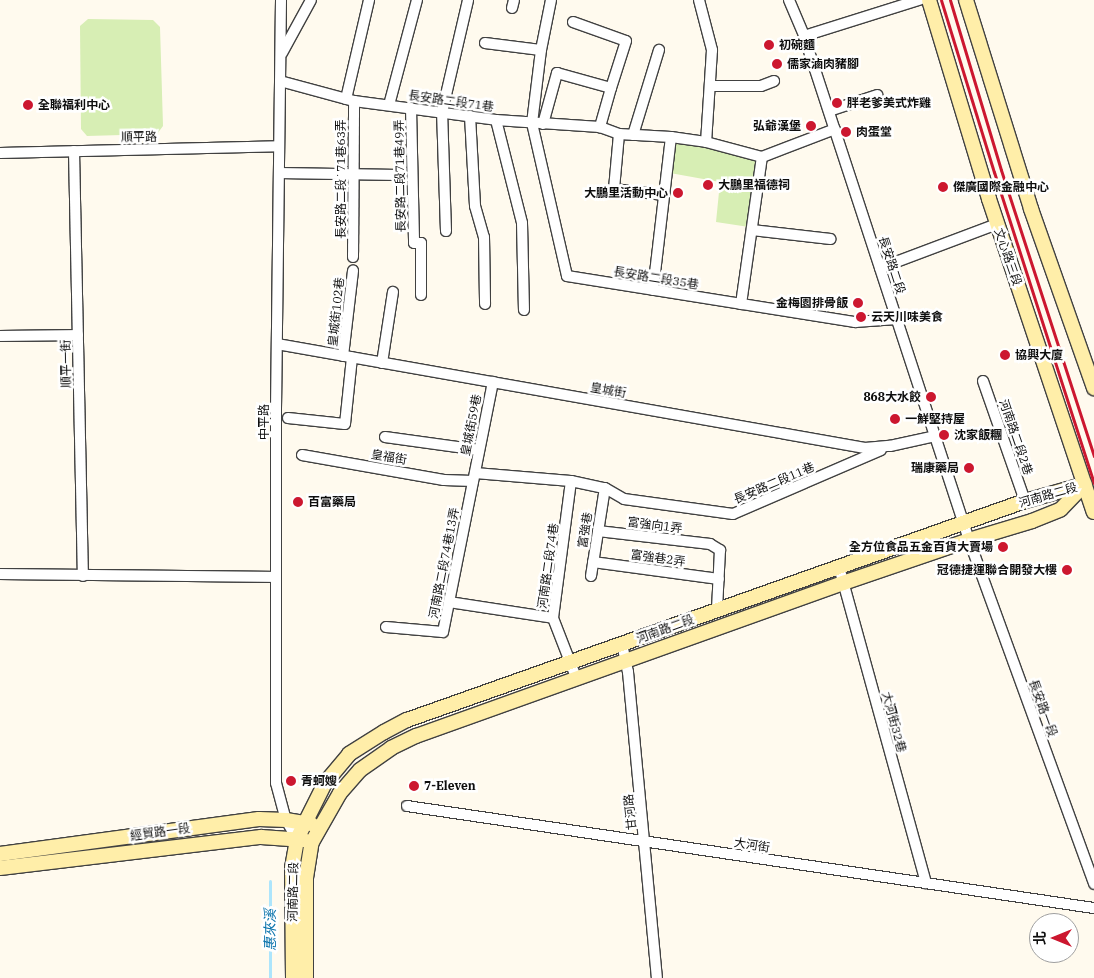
<!DOCTYPE html>
<meta charset="utf-8">
<style>
body{margin:0}
#map{position:relative;width:1094px;height:978px;overflow:hidden;background:#fffaee;font-family:"IBM Plex Serif","Noto Sans TC",serif}
div>[style]{position:absolute}
.green>*{inset:0;background:#d7eeb4}
.stream>*{height:3px;margin:-1.5px;padding:0 1.5px;transform-origin:1.5px;border-radius:1.5px;background:#ade5fc}
.roads{filter:drop-shadow(1px 0 #414141) drop-shadow(-1px 0 #414141) drop-shadow(0 1px #414141) drop-shadow(0 -1px #414141)}
.street>*{height:10px;margin:-5px;padding:0 5px;transform-origin:5px;border-radius:5px;background:#fff}
.secondary>*{height:14px;margin:-7px;padding:0 7px;transform-origin:7px;border-radius:7px;background:#ffeea9}
.rail>*{height:3px;margin:-1.5px;padding:0 1.5px;transform-origin:1.5px;border-radius:1.5px;background:#cc172f}
.dots>*{width:14px;height:14px;translate:-50% -50%;box-sizing:border-box;border:2px solid #fff;border-radius:50%}
span{translate:-50% -50%;white-space:nowrap;text-align:center;line-height:1.15;-webkit-text-stroke:5px #fff;paint-order:stroke}
.poi-label{font-size:12px;color:#0e0e0e;font-weight:700}
.left{translate:0 -50%;text-align:left}
.right{translate:-100% -50%;text-align:right}
.street-label{font-size:12px;color:#0e0e0e}
.water-label{font-size:14px;color:#0a73ac;font-style:italic}
.north{position:absolute;left:1029px;top:913px;width:50px;height:50px;box-sizing:border-box;background:#fff;border:1px solid #9f9f9f;border-radius:50%;rotate:270deg;font-size:14px;font-weight:700;line-height:20px;text-align:center;color:#0e0e0e}
.north::after{content:'';display:block;margin:auto;width:18px;height:22px;background:#cc172f;clip-path:polygon(50% 0,100% 100%,50% 72%,0 100%)}
</style>
<div id="map">
<div class="green">
<div style="clip-path:polygon(88px 19px,153px 20px,160px 27px,163px 126px,157px 134px,87px 136px,81px 129px,80px 26px)"></div>
<div style="clip-path:polygon(674px 141px,706px 145px,758px 159px,749px 227px,716px 222px,720px 182px,670px 173px)"></div>
</div>
<div class="stream">
<div style="left:270px;top:978px;width:97px;rotate:-90deg"></div>
</div>
<div class="roads">
<div class="street">
<div style="left:281px;top:0;width:411px;rotate:90.7deg"></div>
<div style="left:276px;top:411px;width:372px;rotate:90deg"></div>
<div style="left:276px;top:783px;width:38px;rotate:75deg"></div>
<div style="left:286px;top:820px;width:22px;rotate:60deg"></div>
<div style="left:551px;top:0;width:51px;rotate:101.3deg"></div>
<div style="left:541px;top:50px;width:74px;rotate:97deg"></div>
<div style="left:532px;top:123px;width:157px;rotate:77.1deg"></div>
<div style="left:567px;top:276px;width:292px;rotate:9.1deg"></div>
<div style="left:855px;top:322px;width:42px;rotate:-4.1deg"></div>
<div style="left:699px;top:0;width:52px;rotate:75.4deg"></div>
<div style="left:712px;top:50px;width:92px;rotate:93.7deg"></div>
<div style="left:789px;top:0;width:39px;rotate:67deg"></div>
<div style="left:804px;top:36px;width:530px;rotate:71.87deg"></div>
<div style="left:969px;top:540px;width:366px;rotate:70deg"></div>
<div style="left:512px;top:8px;width:8px;rotate:-76deg"></div>
<div style="left:573px;top:22px;width:56px;rotate:19.7deg"></div>
<div style="left:626px;top:41px;width:49px;rotate:107.7deg"></div>
<div style="left:804px;top:36px;width:121px;rotate:-17.4deg"></div>
<div style="left:485px;top:43px;width:56px;rotate:7.1deg"></div>
<div style="left:282px;top:53px;width:60px;rotate:-61.3deg"></div>
<div style="left:280px;top:81px;width:77px;rotate:15.1deg"></div>
<div style="left:354px;top:101px;width:143px;rotate:7.6deg"></div>
<div style="left:496px;top:120px;width:104px;rotate:3.9deg"></div>
<div style="left:600px;top:127px;width:20px;rotate:20deg"></div>
<div style="left:619px;top:134px;width:52px;rotate:3.3deg"></div>
<div style="left:671px;top:137px;width:35px;rotate:8deg"></div>
<div style="left:706px;top:142px;width:58px;rotate:15deg"></div>
<div style="left:762px;top:157px;width:78px;rotate:-21deg"></div>
<div style="left:710px;top:86px;width:51px"></div>
<div style="left:761px;top:86px;width:14px;rotate:-21deg"></div>
<div style="left:346px;top:99px;width:102px;rotate:-76.9deg"></div>
<div style="left:389px;top:105px;width:109px;rotate:-75.1deg"></div>
<div style="left:411px;top:108px;width:135px;rotate:88.7deg"></div>
<div style="left:414px;top:243px;width:7px"></div>
<div style="left:421px;top:243px;width:52px;rotate:90deg"></div>
<div style="left:829px;top:111px;width:51px;rotate:-18.4deg"></div>
<div style="left:470px;top:116px;width:90px;rotate:86.8deg"></div>
<div style="left:475px;top:206px;width:32px;rotate:74deg"></div>
<div style="left:484px;top:237px;width:67px;rotate:89.1deg"></div>
<div style="left:496px;top:120px;width:106px;rotate:75.8deg"></div>
<div style="left:522px;top:223px;width:87px;rotate:88.7deg"></div>
<div style="left:543px;top:124px;width:53px;rotate:-74.6deg"></div>
<div style="left:557px;top:73px;width:56px;rotate:15.5deg"></div>
<div style="left:611px;top:88px;width:41px;rotate:105.8deg"></div>
<div style="left:619px;top:134px;width:55px;rotate:95.2deg"></div>
<div style="left:614px;top:189px;width:50px;rotate:6.8deg"></div>
<div style="left:633px;top:135px;width:89px;rotate:-73deg"></div>
<div style="left:74px;top:151px;width:425px;rotate:88.8deg"></div>
<div style="left:0;top:153px;width:279px;rotate:-1.4deg"></div>
<div style="left:279px;top:173px;width:120px;rotate:1deg"></div>
<div style="left:752px;top:230px;width:79px;rotate:6.6deg"></div>
<div style="left:446px;top:231px;width:119px;rotate:-91.9deg"></div>
<div style="left:442px;top:112px;width:115px;rotate:-76.9deg"></div>
<div style="left:353px;top:257px;width:156px;rotate:-89.6deg"></div>
<div style="left:880px;top:268px;width:125px;rotate:-20.6deg"></div>
<div style="left:653px;top:290px;width:154px;rotate:-83.3deg"></div>
<div style="left:741px;top:304px;width:148px;rotate:-81.9deg"></div>
<div style="left:0;top:336px;width:78px;rotate:-0.7deg"></div>
<div style="left:277px;top:344px;width:597px;rotate:10.03deg"></div>
<div style="left:865px;top:448px;width:25px;rotate:-5deg"></div>
<div style="left:890px;top:446px;width:46px;rotate:-12.5deg"></div>
<div style="left:343px;top:356px;width:86px;rotate:-83.3deg"></div>
<div style="left:382px;top:363px;width:72px;rotate:-81.2deg"></div>
<div style="left:983px;top:381px;width:127px;rotate:70.7deg"></div>
<div style="left:288px;top:418px;width:57px;rotate:6deg"></div>
<div style="left:345px;top:424px;width:67px;rotate:-84deg"></div>
<div style="left:385px;top:437px;width:95px;rotate:7.9deg"></div>
<div style="left:302px;top:455px;width:144px;rotate:10deg"></div>
<div style="left:444px;top:480px;width:29px;rotate:2deg"></div>
<div style="left:475px;top:473px;width:96px;rotate:4.8deg"></div>
<div style="left:571px;top:481px;width:35px;rotate:12deg"></div>
<div style="left:605px;top:488px;width:22px;rotate:30deg"></div>
<div style="left:624px;top:499px;width:110px;rotate:7.8deg"></div>
<div style="left:733px;top:514px;width:161px;rotate:-23.4deg"></div>
<div style="left:571px;top:481px;width:138px;rotate:97.5deg"></div>
<div style="left:553px;top:618px;width:66px;rotate:68.8deg"></div>
<div style="left:598px;top:531px;width:113px;rotate:6.6deg"></div>
<div style="left:710px;top:544px;width:12px;rotate:31deg"></div>
<div style="left:720px;top:550px;width:60px;rotate:92.9deg"></div>
<div style="left:593px;top:562px;width:127px;rotate:7.7deg"></div>
<div style="left:839px;top:567px;width:328px;rotate:74.6deg"></div>
<div style="left:0;top:574px;width:276px;rotate:0.6deg"></div>
<div style="left:591px;top:576px;width:89px;rotate:-81deg"></div>
<div style="left:449px;top:602px;width:105px;rotate:8.7deg"></div>
<div style="left:386px;top:627px;width:57px;rotate:5deg"></div>
<div style="left:443px;top:632px;width:255px;rotate:-78.7deg"></div>
<div style="left:622px;top:644px;width:29px;rotate:78deg"></div>
<div style="left:628px;top:672px;width:307px;rotate:84.6deg"></div>
<div style="left:407px;top:806px;width:695px;rotate:8.45deg"></div>
</div>
<div class="secondary">
<div style="left:929px;top:0;width:208px;rotate:73.2deg"></div>
<div style="left:989px;top:199px;width:330px;rotate:71.5deg"></div>
<div style="left:966px;top:0;width:219px;rotate:72.7deg"></div>
<div style="left:1031px;top:209px;width:190px;rotate:70.6deg"></div>
<div style="left:0;top:854px;width:261px;rotate:-7.7deg"></div>
<div style="left:259px;top:819px;width:27px;rotate:2deg"></div>
<div style="left:286px;top:820px;width:26px;rotate:9deg"></div>
<div style="left:0;top:868px;width:263px;rotate:-6.8deg"></div>
<div style="left:261px;top:837px;width:43px;rotate:4deg"></div>
<div style="left:293px;top:978px;width:110px;rotate:-90.5deg"></div>
<div style="left:292px;top:868px;width:29px;rotate:-80deg"></div>
<div style="left:297px;top:839px;width:63px;rotate:-63.4deg"></div>
<div style="left:325px;top:783px;width:38px;rotate:-50deg"></div>
<div style="left:349px;top:754px;width:41px;rotate:-32.2deg"></div>
<div style="left:384px;top:732px;width:26px;rotate:-28deg"></div>
<div style="left:407px;top:720px;width:656px;rotate:-19.51deg"></div>
<div style="left:1025px;top:501px;width:62px;rotate:-15.8deg"></div>
<div style="left:306px;top:978px;width:100px;rotate:-90deg"></div>
<div style="left:306px;top:878px;width:36px;rotate:-81deg"></div>
<div style="left:312px;top:842px;width:56px;rotate:-60.3deg"></div>
<div style="left:340px;top:793px;width:30px;rotate:-49deg"></div>
<div style="left:360px;top:770px;width:38px;rotate:-35deg"></div>
<div style="left:391px;top:748px;width:28px;rotate:-26deg"></div>
<div style="left:416px;top:736px;width:454px;rotate:-19.7deg"></div>
<div style="left:843px;top:583px;width:133px;rotate:-18.8deg"></div>
<div style="left:969px;top:540px;width:66px;rotate:-16.8deg"></div>
<div style="left:1032px;top:521px;width:31px;rotate:-22deg"></div>
<div style="left:1061px;top:509px;width:33px;rotate:-46deg"></div>
</div>
</div>
<div class="rail">
<div style="left:941px;top:0;width:180px;rotate:72.9deg"></div>
<div style="left:994px;top:172px;width:327px;rotate:72.2deg"></div>
<div style="left:950px;top:0;width:177px;rotate:73.3deg"></div>
<div style="left:1001px;top:170px;width:301px;rotate:72deg"></div>
</div>
<div class="dots">
<div style="left:769px;top:45px;background:#cc172f"></div>
<div style="left:777px;top:64px;background:#cc172f"></div>
<div style="left:837px;top:103px;background:#cc172f"></div>
<div style="left:28px;top:105px;background:#cc172f"></div>
<div style="left:811px;top:126px;background:#cc172f"></div>
<div style="left:846px;top:132px;background:#cc172f"></div>
<div style="left:708px;top:185px;background:#cc172f"></div>
<div style="left:943px;top:187px;background:#cc172f"></div>
<div style="left:678px;top:193px;background:#cc172f"></div>
<div style="left:858px;top:303px;background:#cc172f"></div>
<div style="left:861px;top:317px;background:#cc172f"></div>
<div style="left:1005px;top:355px;background:#cc172f"></div>
<div style="left:931px;top:397px;background:#cc172f"></div>
<div style="left:895px;top:419px;background:#cc172f"></div>
<div style="left:944px;top:435px;background:#cc172f"></div>
<div style="left:969px;top:468px;background:#cc172f"></div>
<div style="left:298px;top:502px;background:#cc172f"></div>
<div style="left:1003px;top:547px;background:#cc172f"></div>
<div style="left:1067px;top:570px;background:#cc172f"></div>
<div style="left:291px;top:781px;background:#cc172f"></div>
<div style="left:414px;top:786px;background:#cc172f"></div>
</div>
<div class="poi-label">
<span class="left" style="left:779px;top:45px">初碗麵</span>
<span class="left" style="left:787px;top:64px">儒家滷肉豬腳</span>
<span class="left" style="left:847px;top:103px">胖老爹美式炸雞</span>
<span class="left" style="left:38px;top:105px">全聯福利中心</span>
<span class="right" style="left:801px;top:126px">弘爺漢堡</span>
<span class="left" style="left:856px;top:132px">肉蛋堂</span>
<span class="left" style="left:718px;top:185px">大鵬里福德祠</span>
<span class="left" style="left:953px;top:187px">傑廣國際金融中心</span>
<span class="right" style="left:668px;top:193px">大鵬里活動中心</span>
<span class="right" style="left:848px;top:303px">金梅園排骨飯</span>
<span class="left" style="left:871px;top:317px">云天川味美食</span>
<span class="left" style="left:1015px;top:355px">協興大廈</span>
<span class="right" style="left:921px;top:397px">868大水餃</span>
<span class="left" style="left:905px;top:419px">一鮮堅持屋</span>
<span class="left" style="left:954px;top:435px">沈家飯糰</span>
<span class="right" style="left:959px;top:468px">瑞康藥局</span>
<span class="left" style="left:308px;top:502px">百富藥局</span>
<span class="right" style="left:993px;top:547px">全方位食品五金百貨大賣場</span>
<span class="right" style="left:1057px;top:570px">冠德捷運聯合開發大樓</span>
<span class="left" style="left:301px;top:781px">青蚵嫂</span>
<span class="left" style="left:424px;top:786px">7-Eleven</span>
</div>
<div class="street-label">
<span style="left:451px;top:101px;rotate:8deg">長安路二段71巷</span>
<span style="left:139px;top:137px;rotate:-1deg">順平路</span>
<span style="left:400px;top:176px;rotate:-91deg">長安路二段71巷49弄</span>
<span style="left:341px;top:179px;rotate:-90deg">長安路二段˙71巷63弄</span>
<span style="left:1008px;top:257px;rotate:71deg">文心路三段</span>
<span style="left:892px;top:265px;rotate:72deg">長安路二段</span>
<span style="left:656px;top:278px;rotate:9deg">長安路二段35巷</span>
<span style="left:336px;top:312px;rotate:-84deg">皇城街102巷</span>
<span style="left:66px;top:364px;rotate:-91deg">順平一街</span>
<span style="left:608px;top:390px;rotate:10deg">皇城街</span>
<span style="left:264px;top:422px;rotate:-90deg">中平路</span>
<span style="left:471px;top:425px;rotate:-79deg">皇城街59巷</span>
<span style="left:1016px;top:437px;rotate:71deg">河南路二段2巷</span>
<span style="left:389px;top:457px;rotate:10deg">皇福街</span>
<span style="left:774px;top:483px;rotate:-23deg">長安路二段11巷</span>
<span style="left:1048px;top:495px;rotate:-16deg">河南路二段</span>
<span style="left:655px;top:525px;rotate:7deg">富強向1弄</span>
<span style="left:585px;top:530px;rotate:-81deg">富強巷</span>
<span style="left:658px;top:558px;rotate:8deg">富強巷2弄</span>
<span style="left:444px;top:563px;rotate:-79deg">河南路二段74巷13弄</span>
<span style="left:548px;top:566px;rotate:-82deg">河南路二段74巷</span>
<span style="left:665px;top:629px;rotate:-20deg">河南路二段</span>
<span style="left:1043px;top:708px;rotate:70deg">長安路一段</span>
<span style="left:894px;top:722px;rotate:75deg">大河街32巷</span>
<span style="left:630px;top:812px;rotate:-96deg">甘河路</span>
<span style="left:160px;top:832px;rotate:-8deg">經貿路一段</span>
<span style="left:752px;top:845px;rotate:9deg">大河街</span>
<span style="left:293px;top:892px;rotate:-89deg">河南路二段</span>
</div>
<div class="water-label">
<span style="left:270px;top:930px;rotate:-90deg">惠來溪</span>
</div>
<div class="north">北</div>
</div>
